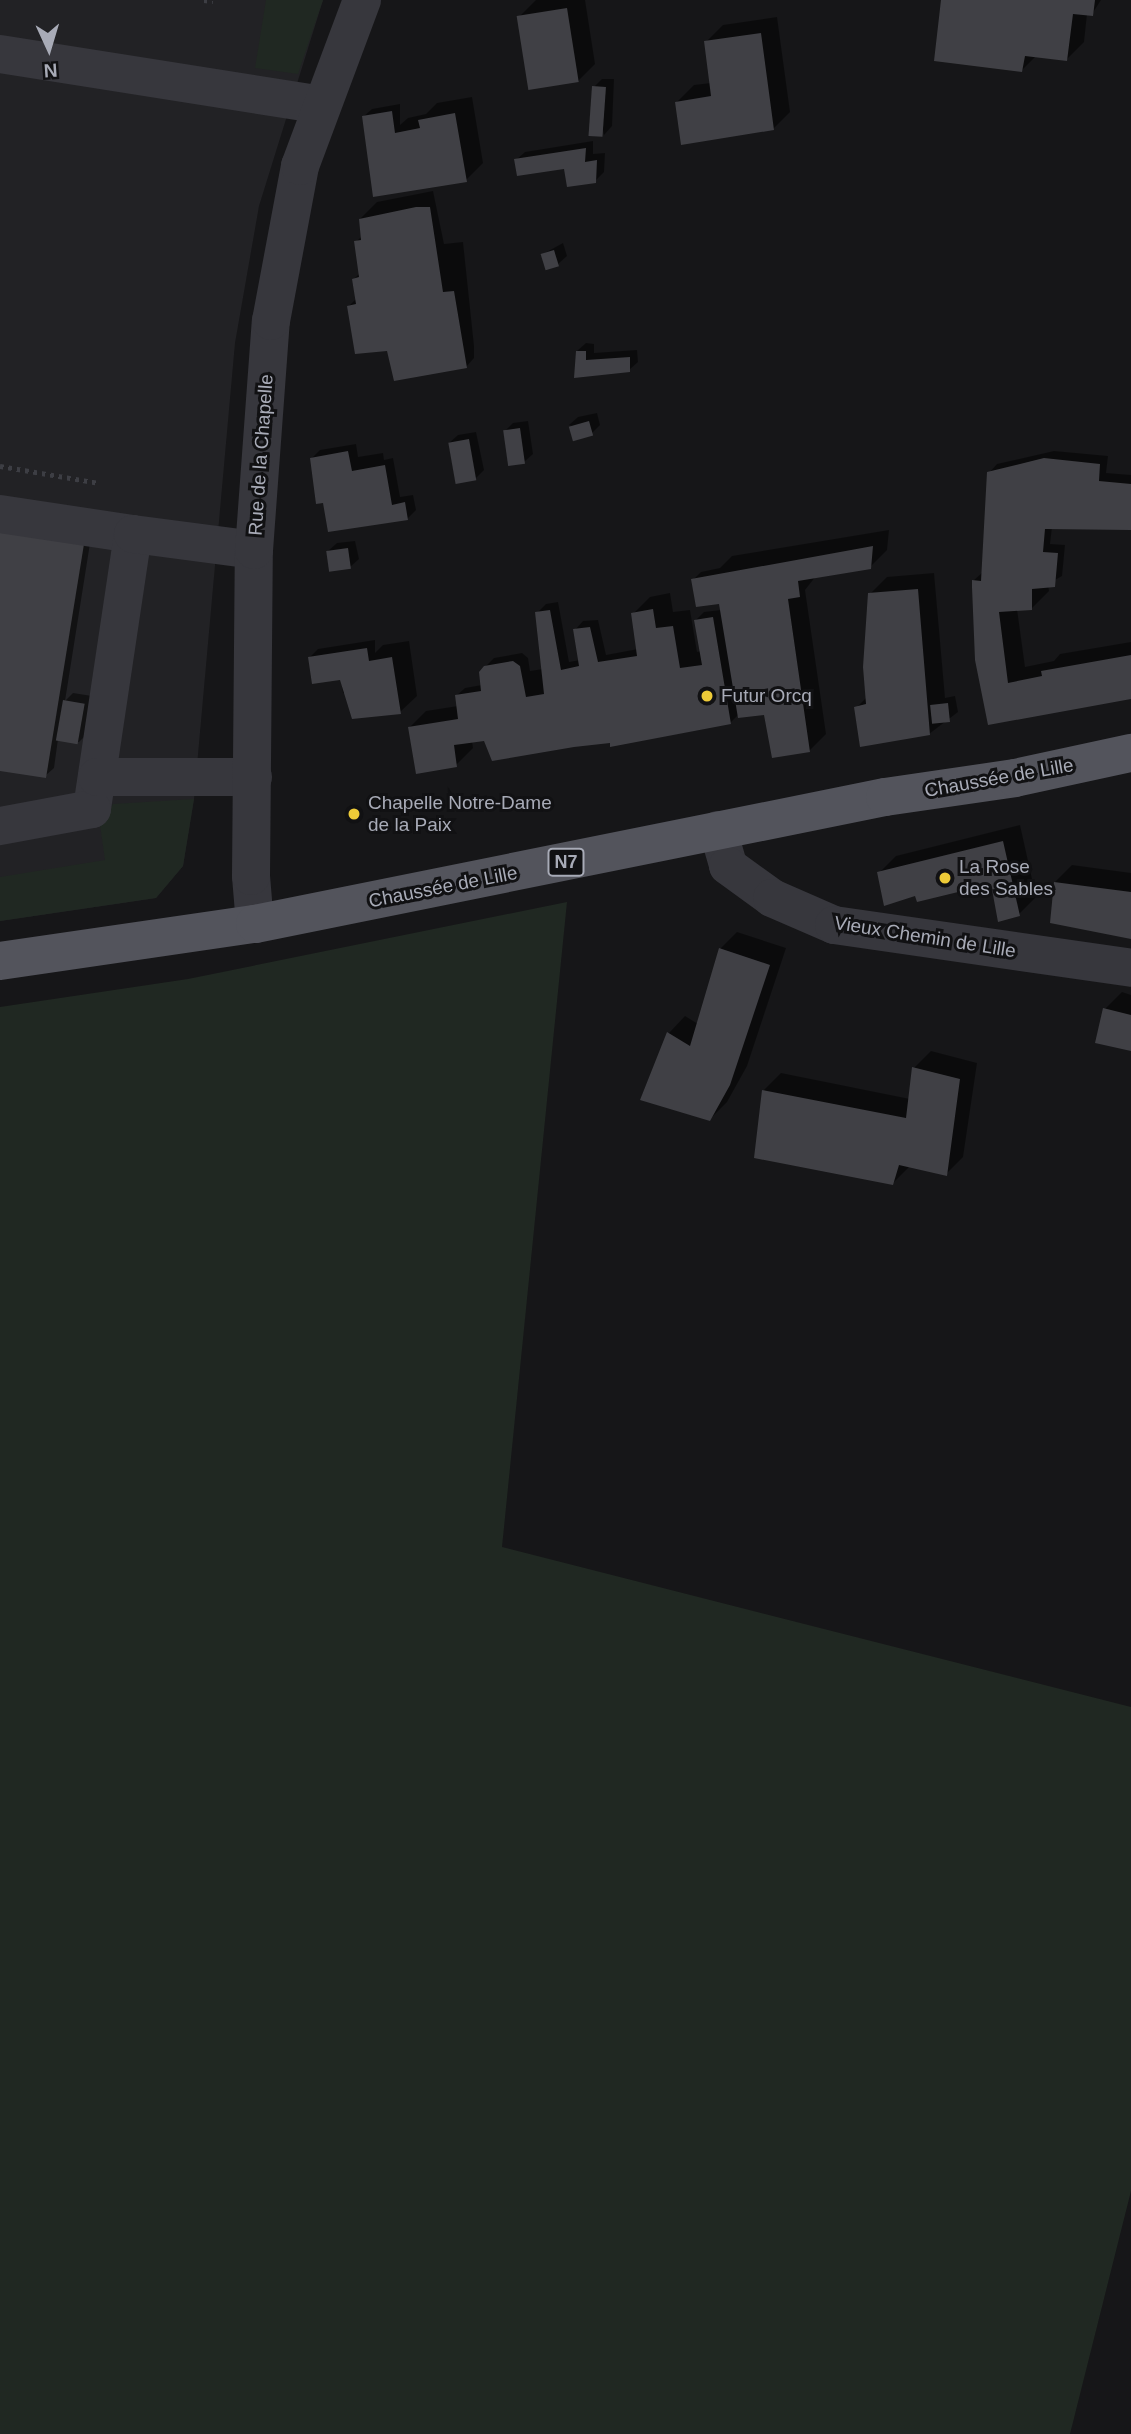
<!DOCTYPE html>
<meta charset="utf-8">
<style>
body{margin:0}
#map{position:relative;width:1131px;height:2434px;overflow:hidden;background:#161618;font-family:Helvetica,sans-serif}
div>[style]{position:absolute}
.built>*{inset:0;background:#222225}
.green>*{inset:0;background:#202822}
.shadow>*{inset:0;background:#0007}
.building>*{inset:0;background:#404045;transform-origin:0 0}
.path>*{height:4.5px;margin-top:-2.25px;transform-origin:0;background:repeating-linear-gradient(90deg,#3d3e44 0 3.5px,transparent 0 8.5px)}
.minor>*{height:38px;margin:-19px;padding:0 19px;transform-origin:19px;border-radius:19px;background:#37373d}
.major>*{height:38px;margin:-19px;padding:0 19px;transform-origin:19px;border-radius:19px;background:#53545c}
.dots>*{width:19px;height:19px;translate:-50% -50%;box-sizing:border-box;border:4px solid #111113;border-radius:50%}
span{translate:-50% -50%;white-space:nowrap;text-align:center;line-height:1.15;-webkit-text-stroke:6px #111113;paint-order:stroke}
.shield-label span{padding:2px 5px;background:#111113;border:2px solid;border-radius:5px;-webkit-text-stroke-width:0}
.shield-label{font-size:18px;color:#a8abb7;font-weight:700}
.street-label{font-size:19px;color:#a8abb7}
.poi-label{font-size:19px;color:#a8abb7}
.left{translate:0 -50%;text-align:left}
.north{position:absolute;left:14px;top:14px;width:70px;height:70px;-webkit-text-stroke:5px #111113;paint-order:stroke;rotate:176deg;font-size:19px;font-weight:700;line-height:28px;text-align:center;color:#a8abb7}
.north::after{content:'';display:block;margin:auto;width:24px;height:32px;background:#a8abb7;clip-path:polygon(50% 0,100% 100%,50% 72%,0 100%)}
</style>
<div id="map">
<div class="built">
<div style="clip-path:polygon(0 0,323px 0,259px 206px,235px 343px,194px 799px,183px 866px,156px 898px,0 921px)"></div>
</div>
<div class="green">
<div style="clip-path:polygon(266px 0,323px 0,298px 74px,255px 68px)"></div>
<div style="clip-path:polygon(194px 799px,183px 866px,156px 898px,0 921px,0 877px,105px 860px,100px 825px,113px 804px)"></div>
<div style="clip-path:polygon(567px 902px,502px 1547px,1131px 1707px,1131px 2191px,1070px 2434px,0 2434px,0 1007px,188px 979px)"></div>
</div>
<div class="shadow">
<div style="clip-path:polygon(536px 0,585px 0,595px 64px,578px 81px,519px 17px)"></div>
<div style="clip-path:polygon(943px 0,1101px 0,1092px 14px,1087px 14px,1084px 42px,1067px 59px,1036px 56px,1022px 70px)"></div>
<div style="clip-path:polygon(777px 17px,790px 112px,773px 129px,677px 102px,694px 85px,711px 83px,706px 42px,723px 25px)"></div>
<div style="clip-path:polygon(602px 79px,614px 79px,612px 126px,604px 135px,594px 87px)"></div>
<div style="clip-path:polygon(472px 97px,483px 163px,466px 180px,363px 117px,372px 109px,400px 104px,400px 125px,408px 118px,426px 114px,437px 103px)"></div>
<div style="clip-path:polygon(593px 141px,593px 154px,605px 153px,604px 172px,595px 181px,566px 167px,516px 160px,525px 152px)"></div>
<div style="clip-path:polygon(433px 191px,444px 244px,463px 242px,474px 346px,474px 358px,466px 367px,389px 349px,349px 306px,357px 298px,354px 279px,360px 273px,356px 242px,362px 236px,360px 219px,377px 202px)"></div>
<div style="clip-path:polygon(563px 243px,567px 256px,558px 264px,543px 254px)"></div>
<div style="clip-path:polygon(586px 343px,594px 344px,594px 353px,637px 350px,638px 362px,629px 370px,576px 376px,577px 351px)"></div>
<div style="clip-path:polygon(597px 413px,600px 425px,592px 433px,569px 425px,578px 417px)"></div>
<div style="clip-path:polygon(528px 421px,533px 454px,524px 462px,504px 432px,513px 423px)"></div>
<div style="clip-path:polygon(476px 432px,484px 470px,476px 478px,449px 443px,458px 435px)"></div>
<div style="clip-path:polygon(356px 444px,358px 457px,383px 453px,384px 460px,393px 458px,400px 497px,413px 495px,416px 510px,407px 519px,324px 501px,312px 458px,320px 450px)"></div>
<div style="clip-path:polygon(1054px 451px,1108px 456px,1106px 473px,1131px 475px,1131px 529px,1052px 527px,1050px 544px,1065px 545px,1062px 576px,1048px 584px,1049px 591px,1032px 608px,1017px 609px,1025px 667px,1054px 661px,1060px 654px,1131px 642px,1131px 697px,990px 723px,973px 581px,984px 571px,989px 473px,997px 464px)"></div>
<div style="clip-path:polygon(0 523px,91px 537px,65px 701px,73px 693px,92px 696px,87px 734px,79px 742px,58px 739px,54px 768px,45px 776px,0 769px)"></div>
<div style="clip-path:polygon(889px 530px,887px 550px,870px 567px,816px 576px,805px 590px,826px 734px,809px 751px,766px 713px,739px 714px,730px 723px,487px 735px,472px 741px,473px 748px,456px 765px,409px 728px,426px 711px,458px 706px,456px 696px,465px 688px,482px 685px,485px 667px,494px 658px,522px 653px,528px 658px,530px 671px,543px 669px,537px 613px,546px 604px,558px 602px,569px 662px,580px 660px,575px 630px,583px 621px,598px 620px,606px 655px,638px 649px,633px 614px,650px 597px,670px 593px,673px 612px,690px 610px,697px 652px,701px 651px,696px 620px,704px 612px,721px 610px,720px 602px,693px 580px,701px 572px,720px 568px,732px 556px)"></div>
<div style="clip-path:polygon(355px 541px,359px 559px,350px 567px,328px 551px,337px 543px)"></div>
<div style="clip-path:polygon(934px 573px,945px 698px,955px 696px,958px 712px,929px 734px,856px 708px,867px 697px,870px 594px,887px 577px)"></div>
<div style="clip-path:polygon(375px 640px,375px 653px,383px 645px,409px 641px,417px 696px,400px 712px,343px 693px,341px 678px,309px 658px,318px 649px)"></div>
<div style="clip-path:polygon(1020px 825px,1036px 897px,1019px 914px,992px 882px,916px 893px,879px 873px,896px 856px)"></div>
<div style="clip-path:polygon(1072px 865px,1131px 873px,1131px 937px,1055px 882px)"></div>
<div style="clip-path:polygon(737px 932px,786px 948px,747px 1066px,727px 1102px,710px 1119px,642px 1099px,669px 1033px,685px 1016px,698px 1024px,720px 949px)"></div>
<div style="clip-path:polygon(1122px 992px,1131px 995px,1131px 1049px,1105px 1009px)"></div>
<div style="clip-path:polygon(931px 1051px,977px 1063px,963px 1157px,946px 1174px,910px 1166px,892px 1184px,764px 1090px,781px 1073px,910px 1099px,914px 1068px)"></div>
</div>
<div class="building">
<div style="clip-path:polygon(941px 0,1095px 0,1093px 16px,1073px 14px,1067px 61px,1025px 56px,1022px 72px,934px 61px)"></div>
<div style="left:567px;top:8px;width:75px;height:51px;rotate:81deg"></div>
<div style="clip-path:polygon(761px 33px,774px 130px,681px 145px,675px 102px,711px 96px,704px 41px)"></div>
<div style="left:592px;top:86px;width:14px;height:50px;rotate:4deg"></div>
<div style="clip-path:polygon(392px 111px,395px 133px,420px 128px,418px 120px,455px 113px,467px 182px,373px 197px,362px 116px)"></div>
<div style="clip-path:polygon(586px 148px,585px 162px,597px 160px,596px 183px,567px 187px,564px 169px,517px 176px,514px 159px)"></div>
<div style="clip-path:polygon(416px 207px,430px 207px,443px 292px,454px 291px,467px 368px,394px 381px,387px 351px,355px 354px,347px 306px,356px 304px,352px 279px,359px 277px,354px 241px,361px 240px,359px 219px)"></div>
<div style="left:554px;top:250px;width:17px;height:14px;rotate:73deg"></div>
<div style="clip-path:polygon(576px 351px,586px 351px,586px 360px,630px 357px,630px 372px,574px 378px)"></div>
<div style="left:589px;top:421px;width:15px;height:21px;rotate:74deg"></div>
<div style="left:520px;top:428px;width:36px;height:17px;rotate:82deg"></div>
<div style="left:469px;top:439px;width:42px;height:21px;rotate:80deg"></div>
<div style="clip-path:polygon(348px 451px,352px 471px,385px 465px,392px 505px,405px 502px,408px 520px,328px 532px,323px 503px,316px 504px,310px 458px)"></div>
<div style="clip-path:polygon(1044px 458px,1100px 464px,1099px 481px,1131px 484px,1131px 530px,1045px 529px,1043px 552px,1058px 553px,1055px 587px,1032px 589px,1032px 610px,999px 612px,1008px 683px,1042px 676px,1041px 671px,1131px 655px,1131px 699px,988px 725px,975px 660px,972px 587px,972px 580px,981px 581px,987px 472px)"></div>
<div style="clip-path:polygon(0 532px,84px 544px,46px 778px,0 771px)"></div>
<div style="clip-path:polygon(873px 546px,871px 569px,798px 581px,800px 597px,788px 599px,810px 752px,772px 758px,764px 715px,738px 718px,719px 604px,696px 607px,691px 579px)"></div>
<div style="left:348px;top:548px;width:21px;height:22px;rotate:82deg"></div>
<div style="clip-path:polygon(918px 589px,930px 735px,860px 747px,854px 707px,866px 704px,863px 667px,868px 593px)"></div>
<div style="clip-path:polygon(653px 609px,656px 628px,673px 626px,680px 668px,702px 665px,694px 620px,713px 617px,731px 724px,610px 747px,610px 743px,574px 747px,492px 761px,484px 741px,462px 744px,454px 745px,457px 767px,416px 774px,408px 727px,458px 719px,455px 695px,481px 691px,479px 672px,484px 666px,513px 661px,520px 666px,526px 697px,544px 694px,535px 612px,550px 610px,561px 670px,579px 666px,573px 629px,590px 627px,598px 662px,637px 656px,631px 613px)"></div>
<div style="clip-path:polygon(367px 648px,369px 661px,392px 657px,401px 714px,352px 719px,340px 680px,312px 684px,308px 657px)"></div>
<div style="left:63px;top:700px;width:22px;height:41px;rotate:10deg"></div>
<div style="left:948px;top:703px;width:19px;height:18px;rotate:84deg"></div>
<div style="clip-path:polygon(1003px 841px,1020px 916px,998px 922px,991px 884px,917px 902px,915px 896px,884px 906px,877px 872px)"></div>
<div style="clip-path:polygon(1054px 882px,1131px 892px,1131px 939px,1050px 923px)"></div>
<div style="clip-path:polygon(719px 948px,770px 965px,730px 1085px,710px 1121px,640px 1100px,667px 1032px,690px 1046px)"></div>
<div style="clip-path:polygon(1103px 1008px,1131px 1015px,1131px 1051px,1095px 1043px)"></div>
<div style="clip-path:polygon(912px 1067px,960px 1079px,947px 1176px,899px 1165px,893px 1185px,754px 1158px,762px 1090px,906px 1118px)"></div>
</div>
<div class="path">
<div style="left:204px;top:0;width:9px;rotate:6deg"></div>
<div style="left:0;top:466px;width:100px;rotate:9.7deg"></div>
</div>
<div class="minor">
<div style="left:0;top:54px;width:325px;rotate:9deg"></div>
<div style="left:0;top:514px;width:134px;rotate:8.6deg"></div>
<div style="left:133px;top:534px;width:278px;rotate:98.5deg"></div>
<div style="left:92px;top:809px;width:94px;rotate:169.5deg"></div>
<div style="left:133px;top:534px;width:122px;rotate:7.5deg"></div>
<div style="left:97px;top:777px;width:156px"></div>
<div style="left:718px;top:830px;width:37px;rotate:74deg"></div>
<div style="left:728px;top:866px;width:54px;rotate:36deg"></div>
<div style="left:772px;top:898px;width:68px;rotate:23.5deg"></div>
<div style="left:834px;top:925px;width:300px;rotate:8.2deg"></div>
<div style="left:255px;top:924px;width:48px;rotate:-94.8deg"></div>
<div style="left:251px;top:876px;width:326px;rotate:-89.5deg"></div>
<div style="left:254px;top:550px;width:230px;rotate:-85.8deg"></div>
<div style="left:271px;top:321px;width:158px;rotate:-79.4deg"></div>
<div style="left:300px;top:166px;width:177px;rotate:-69.5deg"></div>
</div>
<div class="major">
<div style="left:0;top:961px;width:258px;rotate:-8.3deg"></div>
<div style="left:255px;top:924px;width:643px;rotate:-11.4deg"></div>
<div style="left:885px;top:797px;width:131px;rotate:-8.3deg"></div>
<div style="left:1015px;top:778px;width:119px;rotate:-12.2deg"></div>
</div>
<div class="dots">
<div style="left:707px;top:696px;background:#eecb38"></div>
<div style="left:354px;top:814px;background:#eecb38"></div>
<div style="left:945px;top:878px;background:#eecb38"></div>
</div>
<div class="shield-label">
<span style="left:566px;top:862px">N7</span>
</div>
<div class="street-label">
<span style="left:261px;top:455px;rotate:-86deg">Rue de la Chapelle</span>
<span style="left:999px;top:778px;rotate:-10deg">Chaussée de Lille</span>
<span style="left:443px;top:887px;rotate:-11deg">Chaussée de Lille</span>
<span style="left:925px;top:937px;rotate:9deg">Vieux Chemin de Lille</span>
</div>
<div class="poi-label">
<span class="left" style="left:721px;top:696px">Futur Orcq</span>
<span class="left" style="left:368px;top:814px">Chapelle Notre-Dame<br>de la Paix</span>
<span class="left" style="left:959px;top:878px">La Rose<br>des Sables</span>
</div>
<div class="north">N</div>
</div>
